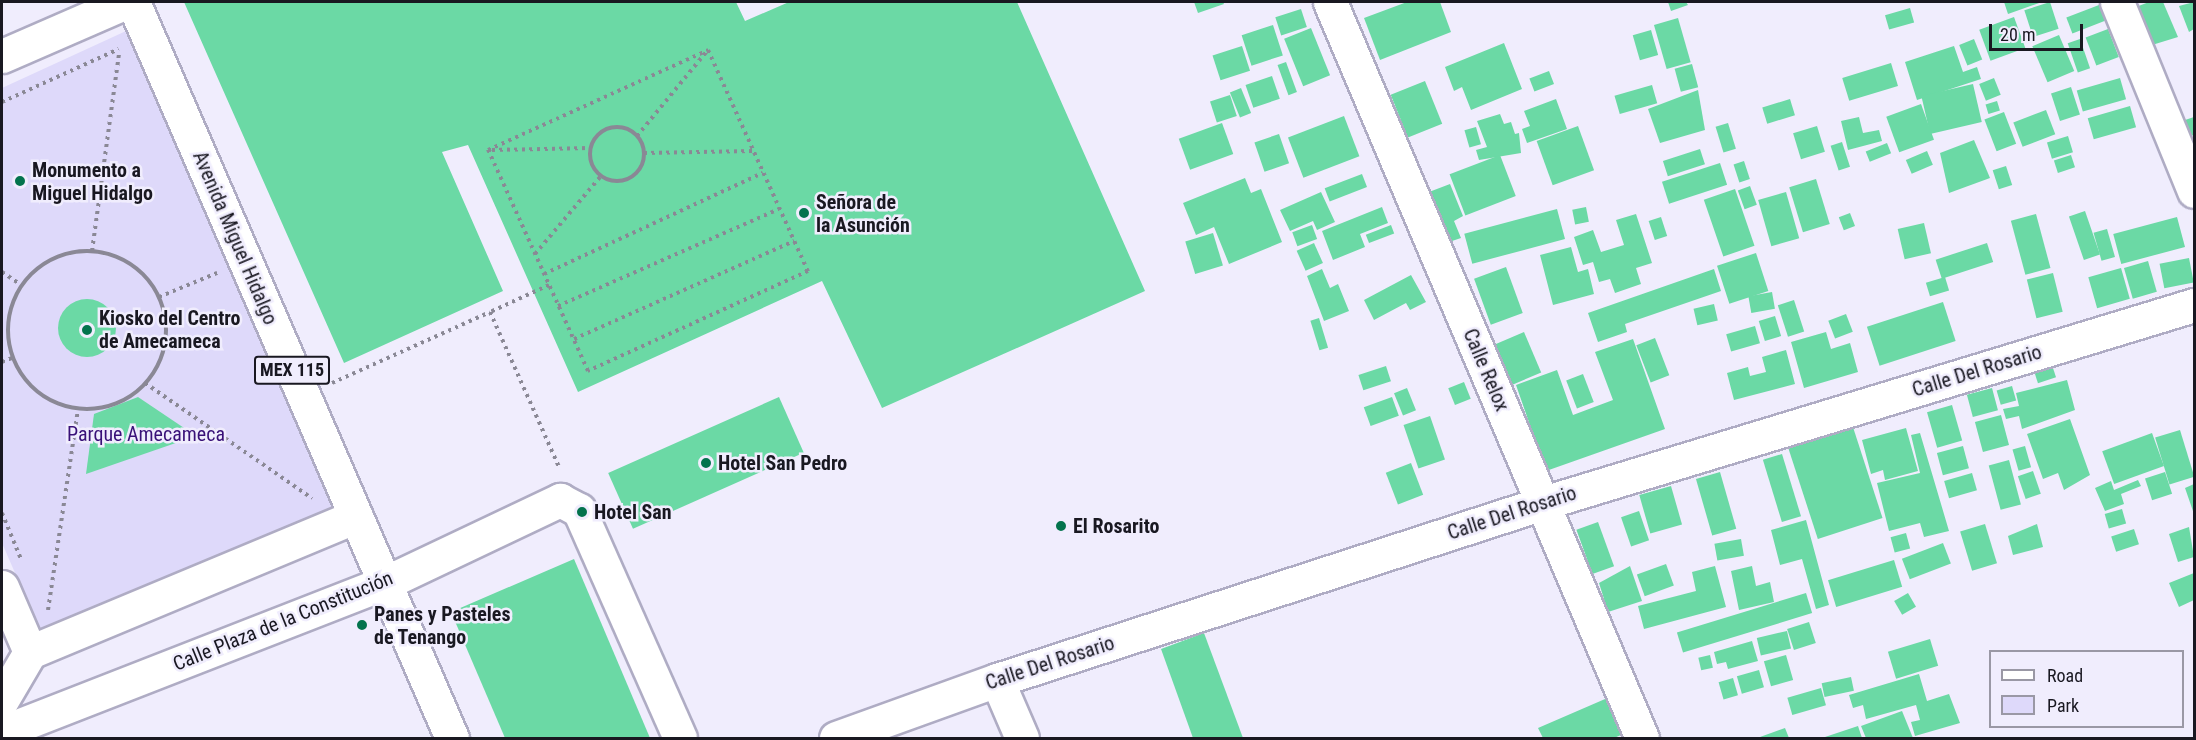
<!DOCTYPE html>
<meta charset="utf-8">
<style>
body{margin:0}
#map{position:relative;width:2196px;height:740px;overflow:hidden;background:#f0edfd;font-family:"Roboto Condensed",sans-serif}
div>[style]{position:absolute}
.green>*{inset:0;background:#ded9fa}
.building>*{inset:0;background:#6bd9a5;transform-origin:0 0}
.round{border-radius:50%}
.path>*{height:4px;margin-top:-2px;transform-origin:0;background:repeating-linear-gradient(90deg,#8a8895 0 3px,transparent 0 7.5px)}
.path>.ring{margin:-2px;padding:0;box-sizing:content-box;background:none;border:4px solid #8a8895;border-radius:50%}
.roads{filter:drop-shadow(2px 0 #afacc4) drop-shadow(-2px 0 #afacc4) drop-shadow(0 2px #afacc4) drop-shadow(0 -2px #afacc4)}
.minor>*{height:33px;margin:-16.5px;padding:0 16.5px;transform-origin:16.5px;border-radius:16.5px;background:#fff}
.major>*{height:33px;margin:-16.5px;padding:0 16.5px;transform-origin:16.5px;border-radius:16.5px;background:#fff}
.dots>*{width:16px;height:16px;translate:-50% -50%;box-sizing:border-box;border:3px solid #f0edfd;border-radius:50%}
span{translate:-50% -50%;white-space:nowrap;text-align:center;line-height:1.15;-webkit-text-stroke:5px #f0edfd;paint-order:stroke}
.shield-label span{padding:2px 4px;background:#f0edfd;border:2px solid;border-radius:4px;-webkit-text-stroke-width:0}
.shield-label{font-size:18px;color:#191821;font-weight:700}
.poi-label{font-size:20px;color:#191821;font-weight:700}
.left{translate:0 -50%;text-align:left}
.street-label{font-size:20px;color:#191821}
.park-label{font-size:20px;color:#391178}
.frame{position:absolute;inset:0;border:3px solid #191821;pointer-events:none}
.legend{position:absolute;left:1989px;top:650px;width:195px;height:78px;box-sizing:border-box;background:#f0edfd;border:2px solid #9a98a5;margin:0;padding:8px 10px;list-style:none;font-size:18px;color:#191821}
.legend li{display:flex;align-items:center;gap:12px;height:30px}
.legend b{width:30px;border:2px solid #9a98a5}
.scale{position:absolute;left:1989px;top:24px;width:94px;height:27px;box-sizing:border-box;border:3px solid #191821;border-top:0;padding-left:8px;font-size:18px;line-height:21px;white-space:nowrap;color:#191821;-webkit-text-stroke:4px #f0edfd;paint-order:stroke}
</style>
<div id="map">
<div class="green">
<div style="clip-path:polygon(126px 31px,339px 511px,42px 635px,2px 543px,2px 88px)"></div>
</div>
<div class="building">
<div style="clip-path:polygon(184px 2px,736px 2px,745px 21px,789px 2px,1017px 2px,1145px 291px,882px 408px,822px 281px,578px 392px,468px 145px,442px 152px,503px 291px,344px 363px)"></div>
<div style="clip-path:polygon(1194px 2px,1223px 2px,1224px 4px,1198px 13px)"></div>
<div style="clip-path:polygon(1407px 2px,1440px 2px,1451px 32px,1380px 60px,1364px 18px)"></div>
<div style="clip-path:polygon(1668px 2px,1686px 2px,1688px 5px,1671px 11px)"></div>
<div style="clip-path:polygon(2004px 2px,2042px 2px,2008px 14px)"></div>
<div style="left:2050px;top:2px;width:28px;height:27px;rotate:72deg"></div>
<div style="clip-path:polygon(2149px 2px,2163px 2px,2178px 37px,2152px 45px,2136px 7px)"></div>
<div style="clip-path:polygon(2194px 2px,2194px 29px,2189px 32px,2179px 6px)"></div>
<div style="left:2099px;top:5px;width:17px;height:35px;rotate:69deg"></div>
<div style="left:1910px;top:8px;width:15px;height:26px;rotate:74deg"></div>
<div style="left:1301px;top:9px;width:19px;height:27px;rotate:72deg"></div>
<div style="left:2014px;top:17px;width:33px;height:37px;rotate:70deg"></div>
<div style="left:1678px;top:18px;width:46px;height:25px;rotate:74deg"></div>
<div style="left:1273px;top:25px;width:32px;height:33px;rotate:72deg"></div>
<div style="left:1311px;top:28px;width:51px;height:29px;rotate:68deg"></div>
<div style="left:2108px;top:29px;width:30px;height:24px;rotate:69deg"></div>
<div style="left:1651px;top:30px;width:26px;height:19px;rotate:74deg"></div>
<div style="left:2059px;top:35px;width:39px;height:29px;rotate:67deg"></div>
<div style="left:1974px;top:39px;width:22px;height:16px;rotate:68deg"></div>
<div style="left:2080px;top:39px;width:31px;height:13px;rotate:71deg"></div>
<div style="clip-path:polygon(1504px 43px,1522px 89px,1471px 110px,1462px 87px,1454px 91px,1445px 67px)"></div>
<div style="left:1242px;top:46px;width:26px;height:31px;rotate:72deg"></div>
<div style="clip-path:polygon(1954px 46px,1963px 72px,1977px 67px,1981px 79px,1917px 100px,1905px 62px)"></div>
<div style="left:1286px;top:62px;width:32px;height:9px;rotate:70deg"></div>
<div style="left:1891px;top:63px;width:24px;height:51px;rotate:73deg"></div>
<div style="left:1692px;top:64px;width:24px;height:18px;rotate:75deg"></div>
<div style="left:1549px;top:71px;width:14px;height:21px;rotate:69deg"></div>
<div style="left:1272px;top:76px;width:24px;height:28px;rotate:71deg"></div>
<div style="left:1994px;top:78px;width:18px;height:16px;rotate:68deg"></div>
<div style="left:2120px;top:78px;width:22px;height:45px;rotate:74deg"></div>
<div style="left:1425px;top:81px;width:46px;height:37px;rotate:68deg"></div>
<div style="left:1973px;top:84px;width:39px;height:53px;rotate:77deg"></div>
<div style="left:1652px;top:85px;width:19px;height:39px;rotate:74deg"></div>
<div style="left:2071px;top:87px;width:29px;height:21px;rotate:72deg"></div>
<div style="left:1241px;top:88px;width:27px;height:12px;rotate:68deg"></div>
<div style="clip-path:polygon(1698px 90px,1705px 130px,1660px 143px,1648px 109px)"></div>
<div style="left:1230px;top:95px;width:22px;height:21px;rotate:72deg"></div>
<div style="clip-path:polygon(1556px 99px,1567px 129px,1527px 143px,1522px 129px,1530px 126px,1524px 111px)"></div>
<div style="left:1790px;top:99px;width:17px;height:29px;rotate:73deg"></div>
<div style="left:1997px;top:101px;width:10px;height:12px;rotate:73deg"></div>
<div style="left:1921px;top:104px;width:38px;height:37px;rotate:70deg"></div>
<div style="left:2130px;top:106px;width:22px;height:44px;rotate:74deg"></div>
<div style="left:2046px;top:110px;width:26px;height:35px;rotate:69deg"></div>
<div style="left:2004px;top:112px;width:34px;height:21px;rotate:69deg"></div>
<div style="clip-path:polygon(1500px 114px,1504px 124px,1511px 122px,1515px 134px,1519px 133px,1521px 153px,1479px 160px,1476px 150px,1487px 147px,1477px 121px)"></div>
<div style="left:1344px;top:116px;width:43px;height:60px;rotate:69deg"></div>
<div style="clip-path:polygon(1859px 117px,1863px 133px,1879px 130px,1882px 141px,1848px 150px,1841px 121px)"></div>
<div style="clip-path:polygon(2194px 117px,2194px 135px,2184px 138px,2179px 122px)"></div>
<div style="left:1222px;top:123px;width:33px;height:46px;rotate:70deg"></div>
<div style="left:1728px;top:123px;width:27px;height:13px;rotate:73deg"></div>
<div style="left:1578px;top:126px;width:47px;height:44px;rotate:70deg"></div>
<div style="left:1817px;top:126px;width:27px;height:25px;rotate:73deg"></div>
<div style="left:1476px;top:127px;width:18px;height:12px;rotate:74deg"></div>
<div style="left:1279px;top:134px;width:31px;height:26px;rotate:71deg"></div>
<div style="left:2068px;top:136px;width:17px;height:22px;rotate:73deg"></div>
<div style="clip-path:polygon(1974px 140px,1990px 178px,1949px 193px,1940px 153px)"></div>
<div style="left:1842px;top:142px;width:26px;height:12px;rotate:72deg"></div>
<div style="left:1887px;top:143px;width:11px;height:23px;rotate:68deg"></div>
<div style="left:1700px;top:149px;width:16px;height:39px;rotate:72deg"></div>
<div style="left:1927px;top:151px;width:15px;height:23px;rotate:67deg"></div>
<div style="left:1500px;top:155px;width:44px;height:54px;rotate:69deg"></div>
<div style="left:2071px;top:155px;width:13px;height:18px;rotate:72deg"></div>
<div style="left:1744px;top:161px;width:19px;height:11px;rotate:72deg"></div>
<div style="left:1720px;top:163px;width:23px;height:61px;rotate:72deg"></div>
<div style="left:2006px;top:166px;width:20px;height:14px;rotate:72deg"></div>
<div style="left:1362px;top:174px;width:14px;height:40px;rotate:69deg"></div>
<div style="clip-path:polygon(1245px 178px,1251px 193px,1261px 189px,1282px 242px,1229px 264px,1214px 227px,1196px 235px,1183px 203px)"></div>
<div style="left:1816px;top:179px;width:47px;height:28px;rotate:73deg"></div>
<div style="clip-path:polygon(1450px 184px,1463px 216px,1454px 221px,1461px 238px,1449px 242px,1429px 192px)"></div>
<div style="left:1750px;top:186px;width:20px;height:13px;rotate:70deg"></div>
<div style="left:1735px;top:189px;width:60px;height:33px;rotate:71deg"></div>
<div style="clip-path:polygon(1321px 192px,1335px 222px,1317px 230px,1313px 221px,1290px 231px,1280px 210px)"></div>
<div style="left:1786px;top:192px;width:48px;height:29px;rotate:74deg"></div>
<div style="clip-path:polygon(1382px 207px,1388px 223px,1360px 234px,1365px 247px,1333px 260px,1322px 231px)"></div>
<div style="left:1586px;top:207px;width:15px;height:14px;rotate:79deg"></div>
<div style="left:1557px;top:209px;width:31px;height:96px;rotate:75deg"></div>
<div style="left:2085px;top:211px;width:46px;height:17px;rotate:71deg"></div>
<div style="left:1850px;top:213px;width:14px;height:12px;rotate:69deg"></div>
<div style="clip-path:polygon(1636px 214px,1652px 263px,1636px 268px,1641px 284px,1615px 293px,1610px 279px,1599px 282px,1593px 262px,1583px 265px,1574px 237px,1593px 230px,1601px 252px,1624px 245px,1616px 220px)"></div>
<div style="left:2036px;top:214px;width:56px;height:26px;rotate:75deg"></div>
<div style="left:1661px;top:217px;width:20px;height:13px;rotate:72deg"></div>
<div style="left:2177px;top:217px;width:31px;height:66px;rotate:75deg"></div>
<div style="left:1924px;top:223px;width:31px;height:27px;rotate:77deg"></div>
<div style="left:1312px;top:225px;width:15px;height:21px;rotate:70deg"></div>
<div style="left:1391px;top:225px;width:9px;height:27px;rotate:69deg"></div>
<div style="left:2107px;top:229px;width:29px;height:14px;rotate:74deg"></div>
<div style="left:1213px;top:233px;width:34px;height:29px;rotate:73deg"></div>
<div style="left:1314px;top:243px;width:22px;height:19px;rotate:66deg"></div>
<div style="left:1987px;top:243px;width:20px;height:54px;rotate:72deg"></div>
<div style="clip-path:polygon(1571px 247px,1578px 272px,1588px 269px,1594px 294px,1553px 305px,1540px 255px)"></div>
<div style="left:1756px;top:253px;width:40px;height:41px;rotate:72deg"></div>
<div style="left:2189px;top:258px;width:25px;height:30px;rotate:79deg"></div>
<div style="left:2148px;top:261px;width:32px;height:25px;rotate:74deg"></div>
<div style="left:1506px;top:267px;width:49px;height:34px;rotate:70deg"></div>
<div style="left:2121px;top:268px;width:32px;height:34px;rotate:74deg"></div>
<div style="clip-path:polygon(1322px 269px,1330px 288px,1338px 284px,1349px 311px,1324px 321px,1307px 276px)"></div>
<div style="clip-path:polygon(1714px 269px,1721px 291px,1625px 324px,1627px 332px,1598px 342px,1588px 313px)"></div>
<div style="left:2053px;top:273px;width:40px;height:27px;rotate:76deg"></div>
<div style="clip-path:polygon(1411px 275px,1426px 302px,1410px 310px,1406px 303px,1374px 320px,1364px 300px)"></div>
<div style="left:1945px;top:277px;width:14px;height:20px;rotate:73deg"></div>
<div style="left:1772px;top:292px;width:17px;height:24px;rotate:80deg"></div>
<div class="round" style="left:58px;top:299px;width:58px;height:58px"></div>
<div style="left:1794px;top:300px;width:33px;height:17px;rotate:72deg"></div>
<div style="left:1943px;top:302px;width:41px;height:80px;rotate:72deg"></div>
<div style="left:1714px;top:304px;width:17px;height:21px;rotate:77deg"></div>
<div style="left:1846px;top:314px;width:19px;height:19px;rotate:69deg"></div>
<div style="left:1775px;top:316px;width:21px;height:17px;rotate:73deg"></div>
<div style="left:1319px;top:318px;width:31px;height:9px;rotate:73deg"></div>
<div style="left:1755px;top:326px;width:18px;height:30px;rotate:74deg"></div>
<div style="left:1524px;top:332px;width:44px;height:33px;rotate:67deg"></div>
<div style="clip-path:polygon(1826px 332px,1831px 349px,1850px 343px,1858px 372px,1804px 388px,1791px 342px)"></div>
<div style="left:1655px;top:338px;width:40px;height:20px;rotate:69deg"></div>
<div style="clip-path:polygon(1633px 339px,1665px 429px,1546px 471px,1516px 385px,1557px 370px,1573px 415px,1613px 400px,1595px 352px)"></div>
<div style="clip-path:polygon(1786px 350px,1795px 384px,1734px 400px,1727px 373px,1748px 367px,1750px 376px,1766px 372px,1762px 357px)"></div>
<div style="left:2052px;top:365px;width:13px;height:19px;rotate:72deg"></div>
<div style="left:1386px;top:366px;width:16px;height:29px;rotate:72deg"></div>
<div style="left:1583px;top:374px;width:30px;height:18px;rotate:69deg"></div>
<div style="clip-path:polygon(2067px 380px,2075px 410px,2022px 429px,2019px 416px,2006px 419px,2003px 409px,2019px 406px,2016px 393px)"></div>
<div style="left:1464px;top:382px;width:18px;height:17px;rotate:68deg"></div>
<div style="left:2012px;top:386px;width:15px;height:16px;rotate:74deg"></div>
<div style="left:1407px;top:388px;width:24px;height:14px;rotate:68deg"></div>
<div style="left:1992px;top:388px;width:23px;height:26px;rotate:75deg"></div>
<div style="clip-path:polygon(138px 397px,196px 436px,86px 474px,94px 414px)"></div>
<div style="left:779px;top:397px;width:61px;height:187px;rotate:66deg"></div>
<div style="left:1392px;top:397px;width:20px;height:30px;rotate:70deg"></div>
<div style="left:1952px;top:405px;width:37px;height:26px;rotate:74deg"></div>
<div style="left:2001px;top:415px;width:31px;height:27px;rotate:75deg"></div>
<div style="left:1430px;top:416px;width:46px;height:28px;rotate:71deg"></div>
<div style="clip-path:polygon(2070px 419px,2090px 475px,2064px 490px,2058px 473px,2043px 479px,2027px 434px)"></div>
<div style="left:1851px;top:421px;width:102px;height:68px;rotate:72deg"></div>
<div style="clip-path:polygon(1906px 428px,1918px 471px,1885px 480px,1883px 470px,1871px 474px,1862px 440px)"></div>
<div style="left:2180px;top:430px;width:49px;height:26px;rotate:73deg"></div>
<div style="clip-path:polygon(1920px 433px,1949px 531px,1924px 537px,1920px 523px,1889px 531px,1877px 483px,1920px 473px,1911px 435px)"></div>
<div style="left:2152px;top:433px;width:35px;height:53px;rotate:70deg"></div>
<div style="left:1963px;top:446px;width:23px;height:27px;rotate:75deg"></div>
<div style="left:2025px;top:446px;width:22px;height:13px;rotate:74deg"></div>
<div style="left:1782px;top:454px;width:65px;height:20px;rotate:73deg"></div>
<div style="left:2009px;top:460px;width:46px;height:21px;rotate:75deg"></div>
<div style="left:1411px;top:463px;width:34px;height:27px;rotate:69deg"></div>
<div style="left:2033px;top:471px;width:24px;height:16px;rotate:71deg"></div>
<div style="left:1720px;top:472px;width:59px;height:25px;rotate:74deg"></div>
<div style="left:2165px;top:472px;width:23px;height:21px;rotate:72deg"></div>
<div style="left:1972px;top:473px;width:18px;height:29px;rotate:74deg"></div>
<div style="clip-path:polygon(2138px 480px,2141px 486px,2121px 494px,2124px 504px,2105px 511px,2095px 488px,2111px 481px,2114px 490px)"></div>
<div style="clip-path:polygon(2194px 484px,2194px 514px,2185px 488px)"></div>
<div style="left:1671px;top:486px;width:40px;height:33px;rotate:74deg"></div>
<div style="left:2122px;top:509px;width:15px;height:18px;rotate:74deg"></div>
<div style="left:1639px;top:511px;width:31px;height:19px;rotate:71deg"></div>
<div style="clip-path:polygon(1806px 520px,1829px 605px,1816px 609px,1802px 559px,1780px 565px,1771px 530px)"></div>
<div style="left:1598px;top:522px;width:47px;height:23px;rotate:70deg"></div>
<div style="left:1985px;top:524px;width:41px;height:26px;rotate:73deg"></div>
<div style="clip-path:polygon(2037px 524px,2043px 547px,2013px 555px,2008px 536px)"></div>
<div style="clip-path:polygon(2189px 527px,2194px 557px,2178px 562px,2169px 534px)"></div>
<div style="left:2134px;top:529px;width:16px;height:24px;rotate:72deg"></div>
<div style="left:1906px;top:533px;width:16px;height:16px;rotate:75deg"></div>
<div style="left:1741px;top:539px;width:17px;height:27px;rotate:80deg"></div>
<div style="left:1943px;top:543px;width:22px;height:44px;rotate:69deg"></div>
<div style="clip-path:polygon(574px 559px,650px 738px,505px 738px,451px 612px)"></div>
<div style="left:1894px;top:560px;width:28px;height:69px;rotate:73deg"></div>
<div style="left:1666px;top:564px;width:23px;height:31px;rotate:70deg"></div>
<div style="clip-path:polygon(1630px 566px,1642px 601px,1608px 612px,1599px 583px)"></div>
<div style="clip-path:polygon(1715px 566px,1726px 607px,1644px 629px,1638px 606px,1696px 591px,1692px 572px)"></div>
<div style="clip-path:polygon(1752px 566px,1756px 586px,1770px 582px,1774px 602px,1739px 610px,1731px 571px)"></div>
<div style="clip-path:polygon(2194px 573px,2194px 600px,2179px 607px,2169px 583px)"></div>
<div style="left:1806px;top:593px;width:21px;height:135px;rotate:73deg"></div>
<div style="left:1908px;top:593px;width:16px;height:16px;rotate:60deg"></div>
<div style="left:1809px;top:622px;width:22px;height:23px;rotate:72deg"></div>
<div style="left:1787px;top:631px;width:18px;height:31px;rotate:77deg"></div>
<div style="clip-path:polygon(1204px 633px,1243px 738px,1193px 738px,1161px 649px)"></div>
<div style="left:1930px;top:639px;width:28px;height:44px;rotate:73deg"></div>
<div style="clip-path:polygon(1752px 641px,1758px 661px,1728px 669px,1726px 662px,1717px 664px,1714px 652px)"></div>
<div style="left:1710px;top:655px;width:13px;height:12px;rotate:77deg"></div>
<div style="left:1786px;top:655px;width:26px;height:23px;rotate:74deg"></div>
<div style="left:1759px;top:670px;width:18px;height:23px;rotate:74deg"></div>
<div style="clip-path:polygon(1919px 674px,1927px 701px,1949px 694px,1960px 723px,1915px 736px,1911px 722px,1920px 720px,1916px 705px,1866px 719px,1863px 705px,1853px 708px,1849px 695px)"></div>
<div style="left:1851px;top:677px;width:14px;height:30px;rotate:78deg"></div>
<div style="left:1733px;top:678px;width:18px;height:15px;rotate:74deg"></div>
<div style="left:1821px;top:688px;width:18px;height:35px;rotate:74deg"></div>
<div style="clip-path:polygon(1612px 696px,1628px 732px,1614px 738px,1543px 738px,1538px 728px)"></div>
<div style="clip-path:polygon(1902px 711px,1913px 738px,1866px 738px,1861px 726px)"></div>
<div style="clip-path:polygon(1858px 726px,1862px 738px,1822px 738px)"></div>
<div style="clip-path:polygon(1785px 728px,1789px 738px,1760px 738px,1760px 737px)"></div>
</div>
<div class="path">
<div style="left:708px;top:50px;width:243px;rotate:65.7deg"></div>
<div style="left:808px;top:271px;width:242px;rotate:155.6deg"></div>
<div style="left:588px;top:371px;width:243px;rotate:-114.3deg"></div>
<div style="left:488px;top:150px;width:242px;rotate:-24.4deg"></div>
<div style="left:2px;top:102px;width:128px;rotate:-24.4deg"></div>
<div class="ring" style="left:590px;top:127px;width:50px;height:50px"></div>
<div style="left:637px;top:136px;width:110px;rotate:-50.5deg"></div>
<div style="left:492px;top:150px;width:98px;rotate:-1.2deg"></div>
<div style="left:644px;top:153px;width:109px;rotate:-1.1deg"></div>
<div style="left:92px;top:251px;width:200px;rotate:-82.2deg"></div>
<div class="ring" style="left:8px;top:251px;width:154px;height:154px"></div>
<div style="left:535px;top:254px;width:102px;rotate:-49.8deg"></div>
<div style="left:2px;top:272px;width:23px;rotate:34deg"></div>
<div style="left:544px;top:274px;width:241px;rotate:-24.8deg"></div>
<div style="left:549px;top:285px;width:65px;rotate:155.4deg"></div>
<div style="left:490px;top:312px;width:172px;rotate:66deg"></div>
<div style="left:159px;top:297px;width:63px;rotate:-22.5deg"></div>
<div style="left:558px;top:306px;width:241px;rotate:-23.7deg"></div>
<div style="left:574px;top:339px;width:241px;rotate:-24deg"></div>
<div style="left:2px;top:362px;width:11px;rotate:-22deg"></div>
<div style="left:145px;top:383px;width:203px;rotate:34.6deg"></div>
<div style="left:332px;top:383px;width:173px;rotate:-24.2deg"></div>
<div style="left:2px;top:513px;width:50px;rotate:67.6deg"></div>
<div style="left:48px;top:610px;width:203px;rotate:-81.5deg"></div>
</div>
<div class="roads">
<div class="minor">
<div style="left:1330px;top:2px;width:799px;rotate:67.03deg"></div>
<div style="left:2117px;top:2px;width:204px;rotate:67.8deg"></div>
<div style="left:2px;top:587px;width:71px;rotate:66.7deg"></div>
<div style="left:997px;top:680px;width:63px;rotate:66.7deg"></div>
<div style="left:2px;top:700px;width:56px;rotate:-59.7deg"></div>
<div style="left:30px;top:652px;width:353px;rotate:-22.6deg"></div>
<div style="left:2px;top:732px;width:411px;rotate:-21.3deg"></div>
<div style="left:385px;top:583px;width:194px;rotate:-25.4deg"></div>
<div style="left:560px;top:500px;width:21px;rotate:28deg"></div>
<div style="left:579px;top:510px;width:249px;rotate:66.1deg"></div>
<div style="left:836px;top:738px;width:171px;rotate:-19.8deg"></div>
<div style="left:997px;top:680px;width:574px;rotate:-17.96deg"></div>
<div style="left:1543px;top:503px;width:680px;rotate:-16.92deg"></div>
</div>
<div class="major">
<div style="left:133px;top:2px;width:802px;rotate:66.57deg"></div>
<div style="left:2px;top:56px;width:135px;rotate:-23.5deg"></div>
</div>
</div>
<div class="dots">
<div style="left:20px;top:181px;background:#03734d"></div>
<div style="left:804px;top:213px;background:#03734d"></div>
<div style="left:87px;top:330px;background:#03734d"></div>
<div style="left:706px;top:463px;background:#03734d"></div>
<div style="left:582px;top:512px;background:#03734d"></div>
<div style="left:1061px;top:526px;background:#03734d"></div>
<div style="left:362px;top:625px;background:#03734d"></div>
</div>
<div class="shield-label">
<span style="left:292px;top:370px">MEX 115</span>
</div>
<div class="poi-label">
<span class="left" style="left:32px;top:182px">Monumento a<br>Miguel Hidalgo</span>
<span class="left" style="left:816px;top:214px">Señora de<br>la Asunción</span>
<span class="left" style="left:99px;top:330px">Kiosko del Centro<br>de Amecameca</span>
<span class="left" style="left:718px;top:463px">Hotel San Pedro</span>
<span class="left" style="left:594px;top:512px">Hotel San</span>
<span class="left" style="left:1073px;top:526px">El Rosarito</span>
<span class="left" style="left:374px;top:626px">Panes y Pasteles<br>de Tenango</span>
</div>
<div class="street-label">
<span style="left:235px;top:238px;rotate:67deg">Avenida Miguel Hidalgo</span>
<span style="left:1486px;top:370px;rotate:67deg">Calle Relox</span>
<span style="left:1977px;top:371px;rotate:-17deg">Calle Del Rosario</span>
<span style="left:1512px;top:513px;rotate:-18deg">Calle Del Rosario</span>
<span style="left:283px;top:621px;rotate:-22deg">Calle Plaza de la Constitución</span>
<span style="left:1050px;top:663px;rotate:-18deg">Calle Del Rosario</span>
</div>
<div class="park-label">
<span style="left:146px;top:434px">Parque Amecameca</span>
</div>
<div class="frame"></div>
<ul class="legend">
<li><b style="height:8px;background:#fff"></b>Road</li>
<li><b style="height:16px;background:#ded9fa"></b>Park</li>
</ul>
<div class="scale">20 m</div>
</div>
